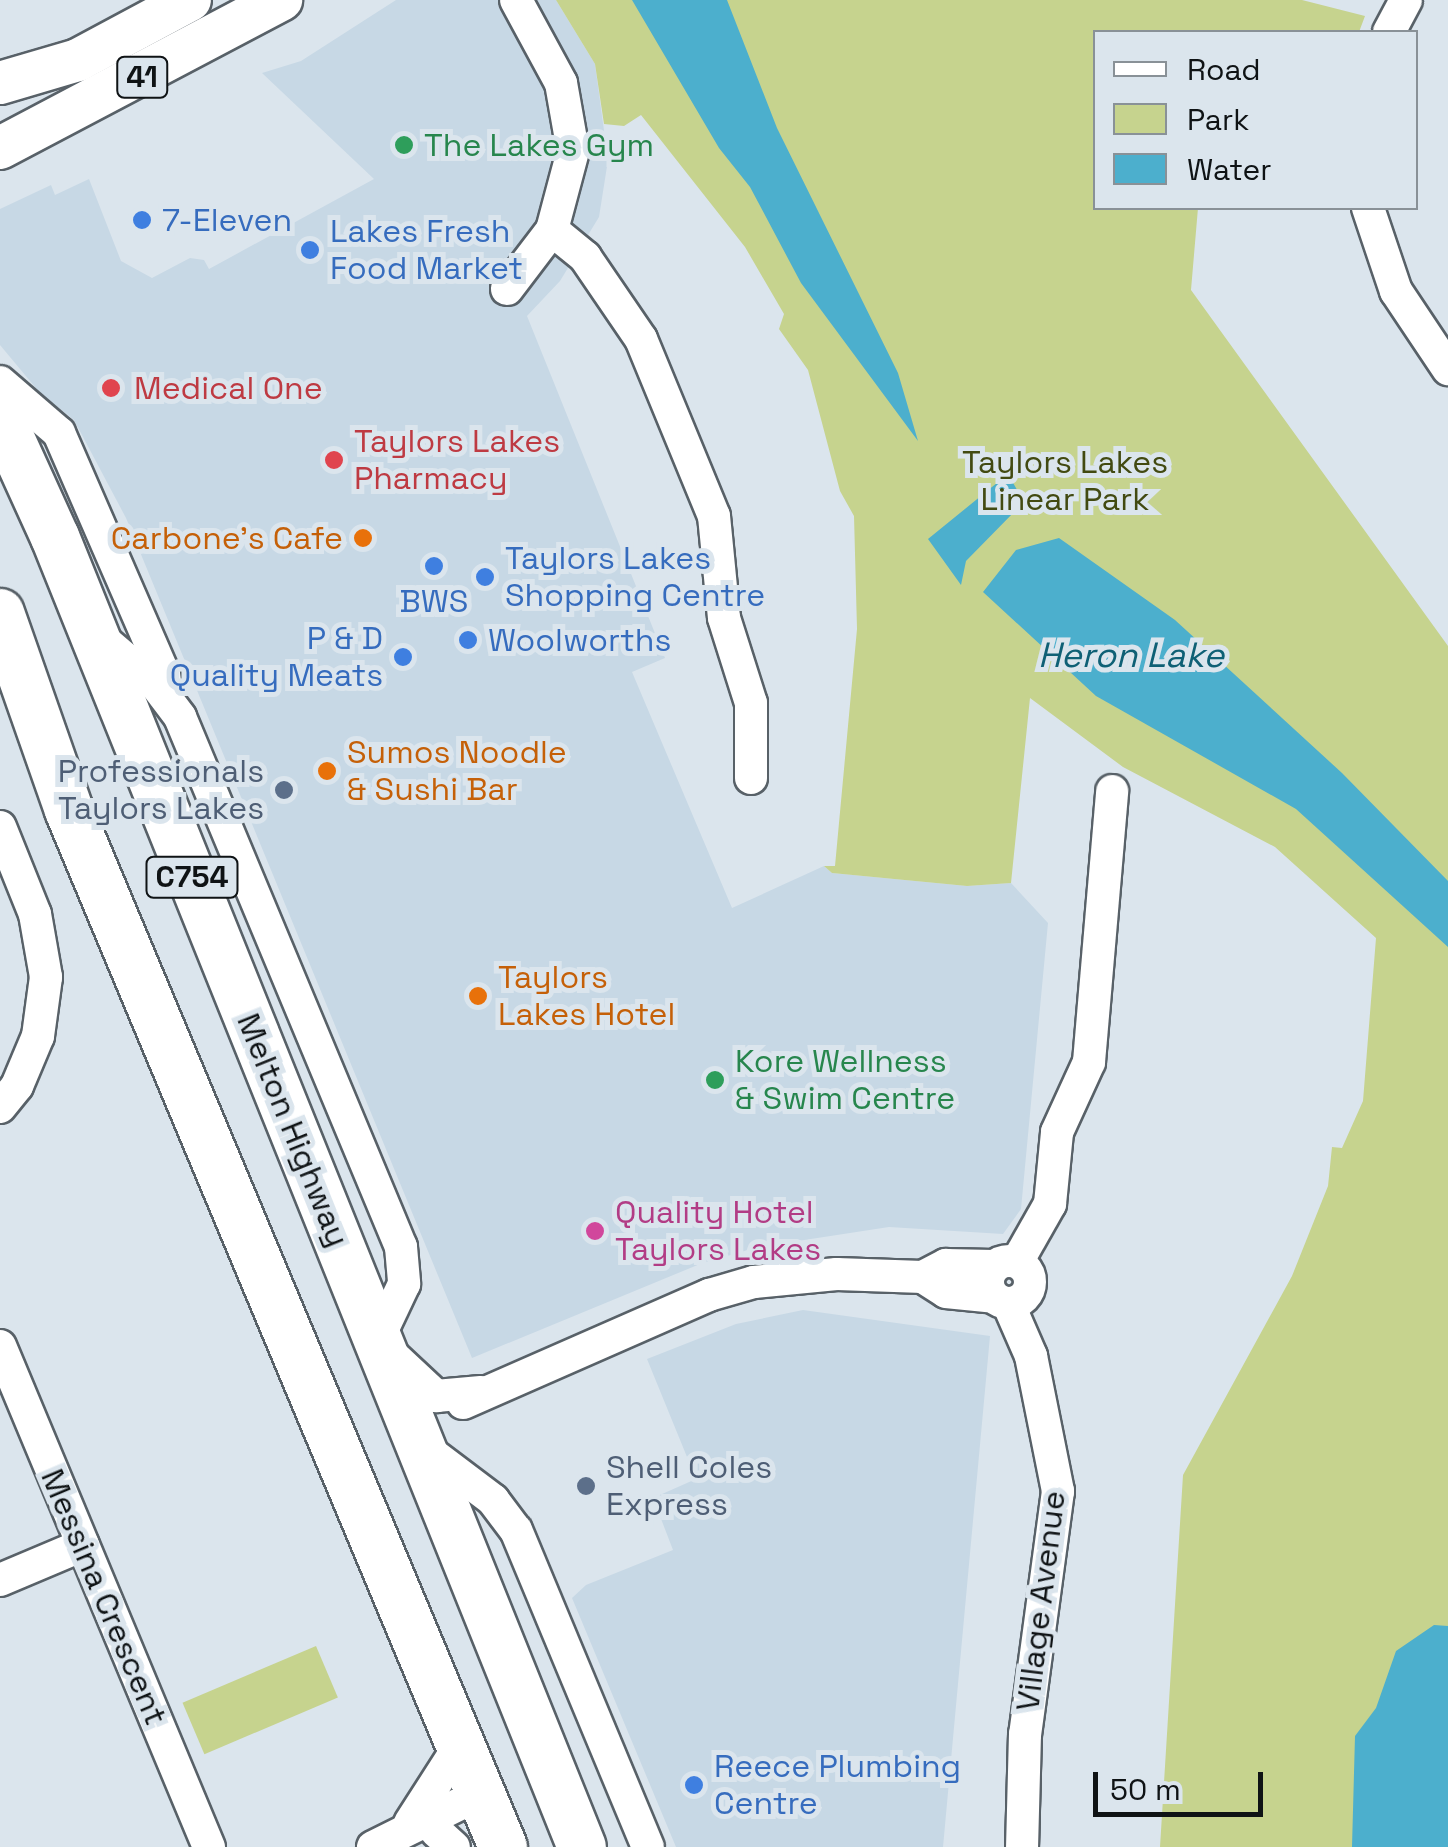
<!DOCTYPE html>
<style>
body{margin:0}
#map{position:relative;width:1448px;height:1847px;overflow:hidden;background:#dbe5ed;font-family:"Space Grotesk",sans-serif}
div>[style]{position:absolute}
.built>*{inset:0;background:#c7d8e5}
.green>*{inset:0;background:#c6d38e;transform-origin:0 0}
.water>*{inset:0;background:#4cafcd}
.roads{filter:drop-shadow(2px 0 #586168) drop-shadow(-2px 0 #586168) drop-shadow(0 2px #586168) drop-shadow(0 -2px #586168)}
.minor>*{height:32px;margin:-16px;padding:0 16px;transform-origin:16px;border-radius:16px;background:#fff}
.minor>.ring{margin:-16px;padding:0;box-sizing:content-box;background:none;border:32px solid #fff;border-radius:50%}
.major>*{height:42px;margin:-21px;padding:0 21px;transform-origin:21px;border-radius:21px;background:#fff}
.highway>*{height:48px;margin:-24px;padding:0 24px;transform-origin:24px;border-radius:24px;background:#fff}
.dots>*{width:28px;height:28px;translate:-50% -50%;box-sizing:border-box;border:5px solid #dbe5ed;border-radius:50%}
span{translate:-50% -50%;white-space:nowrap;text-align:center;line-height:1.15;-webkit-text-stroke:10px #dbe5ed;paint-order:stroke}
.shield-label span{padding:2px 8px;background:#dbe5ed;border:2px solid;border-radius:8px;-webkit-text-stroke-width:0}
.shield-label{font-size:30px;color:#0f1315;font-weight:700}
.leisure-label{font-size:32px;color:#27864d}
.left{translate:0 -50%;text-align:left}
.shop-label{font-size:32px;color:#366cbe}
.right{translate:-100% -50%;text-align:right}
.health-label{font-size:32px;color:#be3a42}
.park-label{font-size:32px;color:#424a11}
.food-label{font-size:32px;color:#c56008}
.service-label{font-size:32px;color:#4e5e75}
.street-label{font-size:32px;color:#0f1315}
.hotel-label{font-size:32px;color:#b23c85}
.water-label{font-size:35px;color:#0f6075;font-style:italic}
.legend{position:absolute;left:1093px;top:30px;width:325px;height:180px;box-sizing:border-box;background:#dbe5ed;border:2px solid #899197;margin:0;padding:12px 18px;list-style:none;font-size:30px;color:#0f1315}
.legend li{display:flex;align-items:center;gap:20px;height:50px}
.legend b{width:50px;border:2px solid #899197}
.scale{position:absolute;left:1093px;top:1772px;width:170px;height:45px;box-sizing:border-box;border:5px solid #0f1315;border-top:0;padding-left:12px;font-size:30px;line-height:35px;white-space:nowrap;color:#0f1315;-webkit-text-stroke:8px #dbe5ed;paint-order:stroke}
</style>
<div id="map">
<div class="built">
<div style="clip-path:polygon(396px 0,556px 0,595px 64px,608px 160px,599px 217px,560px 281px,527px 316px,665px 658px,632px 672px,732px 908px,824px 866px,832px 873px,967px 886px,1011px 883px,1048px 923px,1021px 1209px,1003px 1234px,889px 1227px,758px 1247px,700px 1264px,472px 1358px,126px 518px,74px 420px,40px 393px,0 345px,0 209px,51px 185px,55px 195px,89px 179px,121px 261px,152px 278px,190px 258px,204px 260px,209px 269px,374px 179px,262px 73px,301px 61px)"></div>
<div style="clip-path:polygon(803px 1310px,990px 1336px,943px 1847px,676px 1847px,572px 1598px,586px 1585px,673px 1550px,653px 1498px,696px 1479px,647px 1359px,736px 1324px)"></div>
</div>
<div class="green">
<div style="clip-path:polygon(556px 0,1302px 0,1365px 16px,1359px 32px,1096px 32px,1096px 208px,1198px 208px,1191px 290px,1448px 646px,1448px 1847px,1160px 1847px,1183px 1475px,1292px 1276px,1328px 1186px,1332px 1147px,1342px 1148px,1363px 1101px,1376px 938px,1275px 847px,1123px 767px,1030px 698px,1011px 883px,967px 886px,832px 873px,824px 866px,835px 866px,857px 629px,854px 516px,840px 491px,808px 370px,779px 329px,784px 314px,745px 247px,641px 115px,624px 126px,604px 124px,595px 64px)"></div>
<div style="left:316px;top:1646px;width:56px;height:145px;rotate:67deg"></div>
</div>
<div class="water">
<div style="clip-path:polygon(632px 0,727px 0,777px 128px,898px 373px,918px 441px,801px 283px,750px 187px,719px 148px)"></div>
<div style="clip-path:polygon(1008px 474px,1024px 502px,966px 561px,961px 585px,928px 539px)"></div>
<div style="clip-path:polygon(1059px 538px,1175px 620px,1342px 773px,1448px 881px,1448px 947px,1296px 809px,1096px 696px,983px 592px,1016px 550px)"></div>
<div style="clip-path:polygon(1434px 1625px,1448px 1626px,1448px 1847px,1352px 1847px,1355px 1736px,1376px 1708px,1396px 1651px)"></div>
</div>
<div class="roads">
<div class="minor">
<div style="left:1389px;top:32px;width:36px;rotate:-62deg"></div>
<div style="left:1368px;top:208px;width:88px;rotate:71.4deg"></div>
<div style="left:1396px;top:291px;width:94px;rotate:56.3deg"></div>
<div style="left:552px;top:230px;width:43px;rotate:39.3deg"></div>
<div style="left:585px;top:257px;width:99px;rotate:55.7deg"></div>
<div style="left:641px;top:339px;width:191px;rotate:67.6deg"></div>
<div style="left:714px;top:516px;width:102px;rotate:84.4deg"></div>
<div style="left:724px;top:618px;width:89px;rotate:72.4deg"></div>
<div style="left:751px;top:703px;width:75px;rotate:90deg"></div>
<div style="left:507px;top:289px;width:74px;rotate:-52.7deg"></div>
<div style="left:552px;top:230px;width:82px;rotate:-75.1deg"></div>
<div style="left:573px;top:151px;width:69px;rotate:-100deg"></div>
<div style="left:561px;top:83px;width:94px;rotate:-118.5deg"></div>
<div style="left:0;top:382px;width:78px;rotate:40.8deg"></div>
<div style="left:59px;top:433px;width:263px;rotate:66.5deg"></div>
<div style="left:164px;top:674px;width:23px;rotate:83deg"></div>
<div style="left:101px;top:638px;width:72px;rotate:40.5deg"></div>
<div style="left:156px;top:685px;width:40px;rotate:53deg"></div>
<div style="left:180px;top:717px;width:574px;rotate:67.36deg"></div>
<div style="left:401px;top:1247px;width:37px;rotate:85deg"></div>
<div style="left:404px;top:1284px;width:63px;rotate:115.3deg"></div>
<div style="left:377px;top:1341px;width:81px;rotate:43deg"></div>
<div style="left:436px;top:1396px;width:45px;rotate:-5.1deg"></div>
<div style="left:0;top:827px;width:94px;rotate:68.1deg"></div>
<div style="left:35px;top:914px;width:64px;rotate:80.1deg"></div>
<div style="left:46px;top:977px;width:60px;rotate:97.7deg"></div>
<div style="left:38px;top:1036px;width:54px;rotate:112.8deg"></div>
<div style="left:17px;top:1086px;width:27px;rotate:129deg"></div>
<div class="ring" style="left:988px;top:1261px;width:10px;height:10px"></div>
<div style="left:1017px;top:1262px;width:67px;rotate:-60.4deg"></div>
<div style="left:1050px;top:1204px;width:72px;rotate:-84.4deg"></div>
<div style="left:1057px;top:1132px;width:77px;rotate:-65.4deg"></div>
<div style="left:1089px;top:1062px;width:272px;rotate:-85.1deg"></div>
<div style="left:923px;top:1277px;width:26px;rotate:-28deg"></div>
<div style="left:946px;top:1265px;width:48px;rotate:1.2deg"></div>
<div style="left:1008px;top:1303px;width:58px;rotate:66.5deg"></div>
<div style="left:1031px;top:1356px;width:138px;rotate:78.7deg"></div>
<div style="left:1058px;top:1491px;width:245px;rotate:97.7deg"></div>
<div style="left:1025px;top:1734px;width:113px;rotate:91.5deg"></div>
<div style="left:0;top:1346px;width:543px;rotate:67.36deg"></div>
<div style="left:463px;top:1403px;width:269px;rotate:-23.7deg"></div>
<div style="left:709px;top:1295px;width:47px;rotate:-16.1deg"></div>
<div style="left:754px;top:1282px;width:83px;rotate:-5.5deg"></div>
<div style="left:837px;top:1274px;width:86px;rotate:2deg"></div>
<div style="left:923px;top:1277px;width:27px;rotate:33deg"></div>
<div style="left:946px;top:1292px;width:48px;rotate:5.9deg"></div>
<div style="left:419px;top:1444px;width:93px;rotate:37.1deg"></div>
<div style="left:493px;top:1500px;width:38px;rotate:53deg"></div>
<div style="left:516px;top:1530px;width:343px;rotate:67.4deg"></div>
<div style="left:0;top:1580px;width:90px;rotate:-22.9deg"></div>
<div style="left:410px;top:1823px;width:93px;rotate:-57.3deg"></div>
<div style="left:436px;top:1831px;width:24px;rotate:42deg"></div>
<div style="left:373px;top:1847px;width:119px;rotate:-26.4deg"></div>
</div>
<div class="major">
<div style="left:0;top:83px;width:81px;rotate:-16.4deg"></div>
<div style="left:78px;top:60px;width:127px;rotate:-28.2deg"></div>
<div style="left:0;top:148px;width:318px;rotate:-27.8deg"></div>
</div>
<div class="highway">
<div style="left:0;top:416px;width:133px;rotate:65.6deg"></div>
<div style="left:55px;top:537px;width:1412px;rotate:68.09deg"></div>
<div style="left:0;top:613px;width:209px;rotate:70.7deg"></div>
<div style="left:69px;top:810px;width:1124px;rotate:67.29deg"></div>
</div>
</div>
<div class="dots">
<div style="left:404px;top:145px;background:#2e9e5b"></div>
<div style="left:142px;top:220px;background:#3f7fe0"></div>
<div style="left:310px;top:250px;background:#3f7fe0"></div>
<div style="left:111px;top:388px;background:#e0444e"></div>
<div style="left:334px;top:460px;background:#e0444e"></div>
<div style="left:363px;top:538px;background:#e8710a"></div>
<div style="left:434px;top:566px;background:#3f7fe0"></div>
<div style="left:485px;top:577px;background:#3f7fe0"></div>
<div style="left:468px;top:640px;background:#3f7fe0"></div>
<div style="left:403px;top:657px;background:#3f7fe0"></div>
<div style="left:327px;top:771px;background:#e8710a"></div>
<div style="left:284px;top:790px;background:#5c6f8a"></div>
<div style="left:478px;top:996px;background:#e8710a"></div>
<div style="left:715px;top:1080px;background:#2e9e5b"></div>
<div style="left:595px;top:1231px;background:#d1479c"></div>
<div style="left:586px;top:1486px;background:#5c6f8a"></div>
<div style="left:694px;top:1785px;background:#3f7fe0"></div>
</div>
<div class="shield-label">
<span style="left:142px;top:77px">41</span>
<span style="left:192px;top:877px">C754</span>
</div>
<div class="leisure-label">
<span class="left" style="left:424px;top:145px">The Lakes Gym</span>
<span class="left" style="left:735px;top:1080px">Kore Wellness<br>&amp; Swim Centre</span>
</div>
<div class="shop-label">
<span class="left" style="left:162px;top:220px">7-Eleven</span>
<span class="left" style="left:330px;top:250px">Lakes Fresh<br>Food Market</span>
<span class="left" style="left:505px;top:577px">Taylors Lakes<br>Shopping Centre</span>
<span style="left:434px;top:601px">BWS</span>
<span class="right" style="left:383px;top:657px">P &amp; D<br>Quality Meats</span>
<span class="left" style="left:488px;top:640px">Woolworths</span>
<span class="left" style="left:714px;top:1785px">Reece Plumbing<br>Centre</span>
</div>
<div class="health-label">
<span class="left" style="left:134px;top:388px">Medical One</span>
<span class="left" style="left:354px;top:460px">Taylors Lakes<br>Pharmacy</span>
</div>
<div class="park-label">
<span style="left:1065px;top:481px">Taylors Lakes<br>Linear Park</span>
</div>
<div class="food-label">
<span class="right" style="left:343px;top:538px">Carbone's Cafe</span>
<span class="left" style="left:347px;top:771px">Sumos Noodle<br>&amp; Sushi Bar</span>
<span class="left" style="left:498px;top:996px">Taylors<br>Lakes Hotel</span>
</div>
<div class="service-label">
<span class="right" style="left:264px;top:790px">Professionals<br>Taylors Lakes</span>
<span class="left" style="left:606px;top:1486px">Shell Coles<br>Express</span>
</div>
<div class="street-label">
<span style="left:293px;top:1130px;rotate:68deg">Melton Highway</span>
<span style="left:104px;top:1597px;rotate:67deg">Messina Crescent</span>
<span style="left:1041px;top:1601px;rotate:-83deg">Village Avenue</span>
</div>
<div class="hotel-label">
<span class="left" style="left:615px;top:1231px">Quality Hotel<br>Taylors Lakes</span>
</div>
<div class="water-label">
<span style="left:1131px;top:655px">Heron Lake</span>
</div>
<ul class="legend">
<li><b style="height:12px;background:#fff"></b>Road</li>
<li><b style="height:28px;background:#c6d38e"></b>Park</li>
<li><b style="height:28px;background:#4cafcd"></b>Water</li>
</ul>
<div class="scale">50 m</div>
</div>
